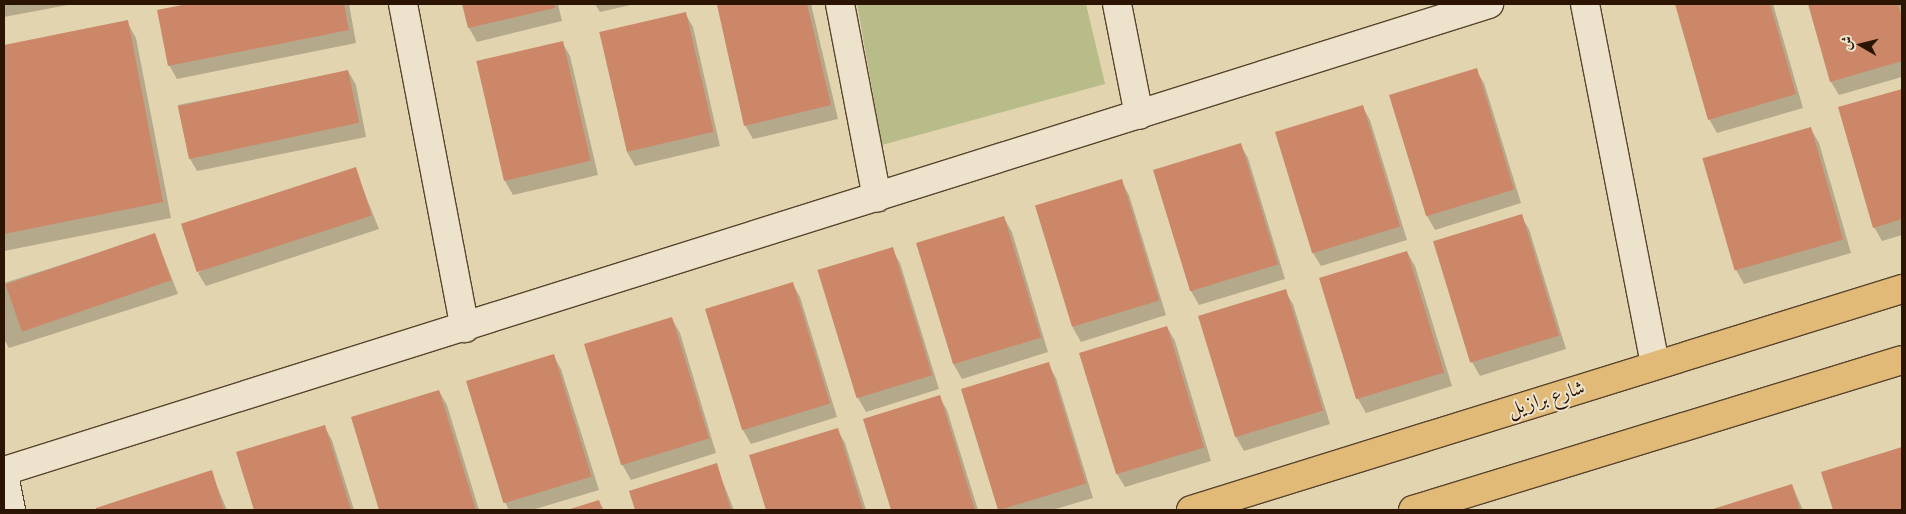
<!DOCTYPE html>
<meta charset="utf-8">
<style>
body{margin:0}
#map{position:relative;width:1906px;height:514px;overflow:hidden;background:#e3d4b0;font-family:"EB Garamond",Amiri,serif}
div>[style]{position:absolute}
.green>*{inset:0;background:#b7bc88}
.shadow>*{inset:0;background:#0003}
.building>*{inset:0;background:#cc8768;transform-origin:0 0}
.roads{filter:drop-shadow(1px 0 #59452e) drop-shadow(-1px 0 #59452e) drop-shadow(0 1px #59452e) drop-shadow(0 -1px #59452e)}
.street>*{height:28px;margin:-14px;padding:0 14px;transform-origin:14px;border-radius:14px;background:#ede3cc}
.highway>*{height:28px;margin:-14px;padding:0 14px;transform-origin:14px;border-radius:14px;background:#e2ba78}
span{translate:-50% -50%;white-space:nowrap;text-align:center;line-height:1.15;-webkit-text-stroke:4px #ede3cc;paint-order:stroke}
.street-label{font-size:20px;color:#2b1502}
.frame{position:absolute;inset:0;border:5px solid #2b1502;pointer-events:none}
.north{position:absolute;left:1836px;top:20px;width:50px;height:50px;-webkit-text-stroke:4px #ede3cc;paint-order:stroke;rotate:278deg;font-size:14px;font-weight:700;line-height:20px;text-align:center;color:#2b1502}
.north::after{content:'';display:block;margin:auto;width:18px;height:22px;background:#2b1502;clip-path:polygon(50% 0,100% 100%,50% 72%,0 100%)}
</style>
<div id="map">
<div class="green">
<div style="clip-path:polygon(857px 4px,1086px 4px,1105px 84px,882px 145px)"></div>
</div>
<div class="shadow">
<div style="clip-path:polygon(4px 4px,73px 4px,4px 17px)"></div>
<div style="clip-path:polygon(194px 4px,349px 4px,356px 43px,177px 79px,169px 65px,158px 11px)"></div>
<div style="clip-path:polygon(464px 4px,558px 4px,562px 21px,477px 42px,469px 28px)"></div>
<div style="clip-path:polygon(595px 4px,635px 4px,600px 12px)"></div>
<div style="clip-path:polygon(729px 4px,811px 4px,838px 119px,753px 139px,745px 125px,718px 6px)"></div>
<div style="clip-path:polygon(1676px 4px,1773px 4px,1803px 108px,1717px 133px,1709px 119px)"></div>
<div style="clip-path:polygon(1809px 4px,1901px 4px,1902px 77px,1839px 95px,1831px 82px)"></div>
<div style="clip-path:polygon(685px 13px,693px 27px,720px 146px,635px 166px,627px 152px,601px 33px)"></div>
<div style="clip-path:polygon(127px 22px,136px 38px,171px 218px,4px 251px,4px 46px)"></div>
<div style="clip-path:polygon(562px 42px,570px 56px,598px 175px,513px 195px,505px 181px,477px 62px)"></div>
<div style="clip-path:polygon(1476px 70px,1484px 83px,1521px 203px,1435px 230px,1427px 216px)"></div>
<div style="clip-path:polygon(348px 71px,356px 85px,366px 137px,197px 171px,189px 157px,178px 105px)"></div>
<div style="clip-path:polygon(1902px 90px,1902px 235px,1882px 241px,1874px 227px,1840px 108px)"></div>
<div style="clip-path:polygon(1362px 106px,1370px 120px,1407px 240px,1321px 266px,1313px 253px)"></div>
<div style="clip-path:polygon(1811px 129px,1819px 143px,1851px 253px,1744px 284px,1736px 270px,1705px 160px)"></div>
<div style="clip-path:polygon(1240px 144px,1248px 158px,1285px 279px,1199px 305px,1191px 291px)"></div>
<div style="clip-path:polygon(355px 169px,379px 229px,206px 286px,198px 273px)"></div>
<div style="clip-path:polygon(1121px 181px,1129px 195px,1166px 315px,1081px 342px,1073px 328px)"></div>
<div style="clip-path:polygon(1521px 216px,1529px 229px,1566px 349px,1480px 376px,1472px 362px)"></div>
<div style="clip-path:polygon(1004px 218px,1012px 232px,1048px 352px,962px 379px,954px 365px,918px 244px)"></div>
<div style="clip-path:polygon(155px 235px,178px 294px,9px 348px,4px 339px,4px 283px)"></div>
<div style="clip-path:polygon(892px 249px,900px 263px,939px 389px,866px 412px,858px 398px)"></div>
<div style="clip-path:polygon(1407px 252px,1415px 266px,1452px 386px,1366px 413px,1358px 399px,1321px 279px)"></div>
<div style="clip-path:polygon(792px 283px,800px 297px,837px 417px,751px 444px,743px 430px)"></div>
<div style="clip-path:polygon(1285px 291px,1293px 304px,1330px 424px,1244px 451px,1236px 437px)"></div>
<div style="clip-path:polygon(672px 319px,680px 333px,716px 453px,631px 480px,623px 466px,586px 345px)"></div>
<div style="clip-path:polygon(1167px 327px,1175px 341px,1211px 461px,1125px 487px,1117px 474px,1081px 354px)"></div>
<div style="clip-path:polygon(553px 355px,561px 369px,599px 490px,532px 510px,509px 510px,505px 502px)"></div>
<div style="clip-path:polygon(1048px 364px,1056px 378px,1093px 498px,1052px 510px,999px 510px,962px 390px)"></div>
<div style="clip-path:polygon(439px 391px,447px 405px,479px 510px,381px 510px,353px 418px)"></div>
<div style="clip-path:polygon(939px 396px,947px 410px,978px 510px,892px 510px,864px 419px)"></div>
<div style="clip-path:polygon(324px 426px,332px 440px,354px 510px,256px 510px,238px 453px)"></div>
<div style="clip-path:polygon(837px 429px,845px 443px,866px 510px,768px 510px,751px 456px)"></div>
<div style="clip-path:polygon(1902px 448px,1902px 510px,1834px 510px,1823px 473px)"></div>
<div style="clip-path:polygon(716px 465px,734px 510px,637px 510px,631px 491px)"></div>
<div style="clip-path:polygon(211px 472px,227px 510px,98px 510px,98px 509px)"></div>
<div style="clip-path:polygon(1792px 485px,1803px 510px,1712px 510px)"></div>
<div style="clip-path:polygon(599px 501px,604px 510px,570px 510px)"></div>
</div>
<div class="building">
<div style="clip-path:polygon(187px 4px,344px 4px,349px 30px,168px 66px,157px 10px)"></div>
<div style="clip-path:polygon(462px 4px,554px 4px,555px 8px,468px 28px)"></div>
<div style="clip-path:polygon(723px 4px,807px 4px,831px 105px,744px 126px,717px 5px)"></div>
<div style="clip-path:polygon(1675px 4px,1770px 4px,1796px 94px,1708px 120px)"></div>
<div style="clip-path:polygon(1808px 4px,1898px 4px,1902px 18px,1902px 61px,1830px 82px)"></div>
<div style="left:686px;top:12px;width:123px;height:89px;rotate:77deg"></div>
<div style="clip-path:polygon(128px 20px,163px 202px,4px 234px,4px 45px)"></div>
<div style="left:563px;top:41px;width:123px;height:89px;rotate:77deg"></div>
<div style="left:1477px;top:68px;width:127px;height:92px;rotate:73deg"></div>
<div style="left:348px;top:70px;width:54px;height:174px;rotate:78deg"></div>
<div style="clip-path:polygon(1902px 89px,1902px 219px,1873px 228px,1838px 107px)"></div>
<div style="left:1363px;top:105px;width:127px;height:92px;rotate:73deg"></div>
<div style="left:1811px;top:127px;width:117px;height:113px;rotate:74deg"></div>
<div style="left:1241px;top:143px;width:127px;height:92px;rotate:73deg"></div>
<div style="left:356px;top:167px;width:51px;height:184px;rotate:72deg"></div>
<div style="left:1122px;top:179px;width:127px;height:91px;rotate:73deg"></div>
<div style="left:1522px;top:214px;width:127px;height:93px;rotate:73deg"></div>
<div style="left:1004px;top:216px;width:127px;height:92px;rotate:73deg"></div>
<div style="left:155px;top:233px;width:50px;height:158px;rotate:71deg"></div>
<div style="left:893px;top:247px;width:134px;height:79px;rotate:73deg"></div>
<div style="left:1407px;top:251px;width:127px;height:92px;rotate:73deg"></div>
<div style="left:793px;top:282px;width:127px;height:92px;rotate:73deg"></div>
<div style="left:1286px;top:289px;width:127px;height:92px;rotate:73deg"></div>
<div style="left:672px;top:317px;width:127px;height:92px;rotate:73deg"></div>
<div style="left:1167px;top:326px;width:127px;height:92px;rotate:73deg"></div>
<div style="left:554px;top:354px;width:128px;height:92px;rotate:73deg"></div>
<div style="left:1049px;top:362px;width:127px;height:92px;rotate:73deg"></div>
<div style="clip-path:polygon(439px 390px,476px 510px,379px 510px,351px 417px)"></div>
<div style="clip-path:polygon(940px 395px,975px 510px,891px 510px,863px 419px)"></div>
<div style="clip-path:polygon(325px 425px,351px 510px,254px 510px,236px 452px)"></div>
<div style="clip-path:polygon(838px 428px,863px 510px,766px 510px,749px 455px)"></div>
<div style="clip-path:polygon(1902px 447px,1902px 510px,1833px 510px,1821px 472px)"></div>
<div style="clip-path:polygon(717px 463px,731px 510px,635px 510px,629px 491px)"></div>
<div style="clip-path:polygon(212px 470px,224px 510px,96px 510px,96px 508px)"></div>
<div style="clip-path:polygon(1792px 484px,1800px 510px,1710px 510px)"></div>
<div style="clip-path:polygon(599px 500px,602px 510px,567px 510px)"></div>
</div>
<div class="roads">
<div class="street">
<div style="left:403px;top:4px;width:330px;rotate:79.2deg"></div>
<div style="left:840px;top:4px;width:197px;rotate:79.2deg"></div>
<div style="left:1117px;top:4px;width:113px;rotate:78.8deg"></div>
<div style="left:1585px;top:4px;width:367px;rotate:79deg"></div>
<div style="left:4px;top:471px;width:1557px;rotate:-17.46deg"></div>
<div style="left:4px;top:474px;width:37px;rotate:79deg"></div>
</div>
<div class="highway">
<div style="left:1191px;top:510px;width:745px;rotate:-17.27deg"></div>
<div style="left:1413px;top:510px;width:511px;rotate:-17.05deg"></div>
</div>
</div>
<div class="street-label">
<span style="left:1546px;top:398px;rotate:-17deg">شارع برازيل</span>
</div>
<div class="frame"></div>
<div class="north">ش</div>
</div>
